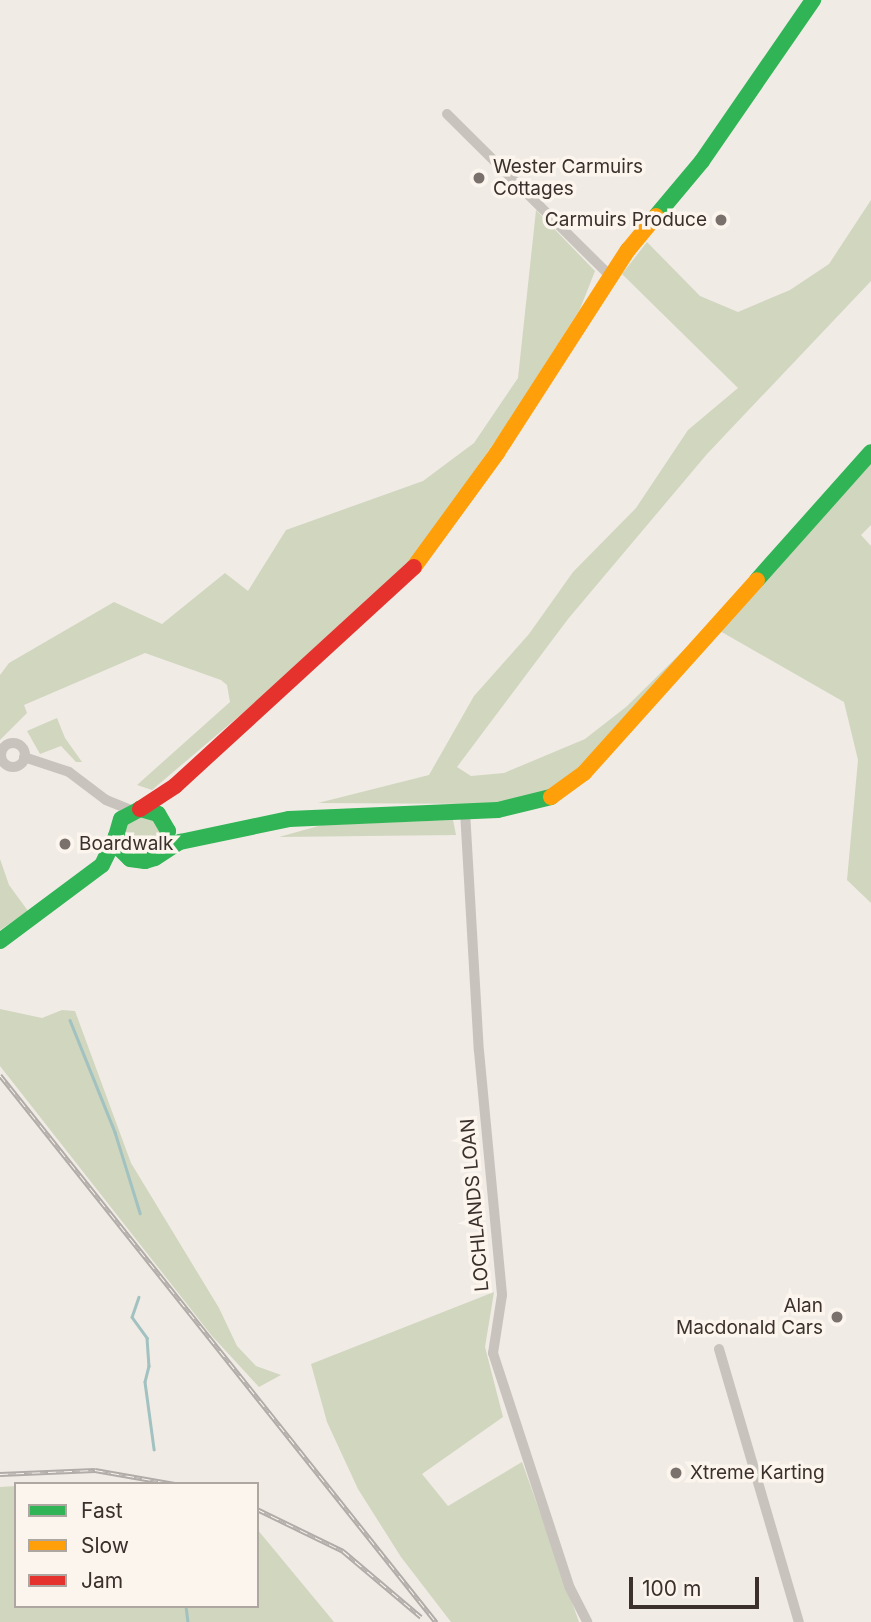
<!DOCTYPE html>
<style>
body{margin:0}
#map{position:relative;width:871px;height:1622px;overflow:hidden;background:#f0ebe5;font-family:Inter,sans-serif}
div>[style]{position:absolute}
.green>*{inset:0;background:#d1d6bf}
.round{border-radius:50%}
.stream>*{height:2.5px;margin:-1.25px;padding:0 1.25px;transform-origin:1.25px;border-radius:1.25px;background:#a1c2c1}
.street>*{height:10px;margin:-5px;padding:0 5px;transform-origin:5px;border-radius:5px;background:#c9c3be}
.street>.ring{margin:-5px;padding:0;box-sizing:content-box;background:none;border:10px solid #c9c3be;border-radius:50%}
.fast>*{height:16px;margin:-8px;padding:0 8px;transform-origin:8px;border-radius:8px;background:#30b455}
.slow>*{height:16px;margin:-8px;padding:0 8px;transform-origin:8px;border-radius:8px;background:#ff9f0a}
.jam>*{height:16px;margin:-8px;padding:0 8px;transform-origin:8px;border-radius:8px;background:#e5322d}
.rail>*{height:5px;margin-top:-2.5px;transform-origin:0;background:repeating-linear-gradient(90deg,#fbf5ee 0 8px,#b1aca8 0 16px);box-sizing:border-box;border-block:2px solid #b1aca8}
.dots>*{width:19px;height:19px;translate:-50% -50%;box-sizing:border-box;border:4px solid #fbf5ee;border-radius:50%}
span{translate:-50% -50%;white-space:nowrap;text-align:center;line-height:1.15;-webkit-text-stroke:7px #fbf5ee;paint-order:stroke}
.poi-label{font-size:19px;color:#3b302b}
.left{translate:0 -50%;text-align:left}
.right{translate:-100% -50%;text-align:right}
.street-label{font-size:19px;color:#3b302b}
.legend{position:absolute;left:14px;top:1482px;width:245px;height:126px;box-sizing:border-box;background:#fbf5ee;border:2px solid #aea6a0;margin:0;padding:9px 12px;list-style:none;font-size:21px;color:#3b302b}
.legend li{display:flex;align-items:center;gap:14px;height:35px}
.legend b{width:35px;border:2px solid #aea6a0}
.scale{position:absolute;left:629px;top:1577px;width:130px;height:32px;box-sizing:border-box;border:4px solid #3b302b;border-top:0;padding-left:9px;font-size:21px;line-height:24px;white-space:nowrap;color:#3b302b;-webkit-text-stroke:5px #fbf5ee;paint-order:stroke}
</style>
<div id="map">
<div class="green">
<div style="clip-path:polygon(871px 200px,871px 281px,707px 454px,568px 619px,457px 767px,471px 776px,504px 773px,585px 739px,626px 707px,690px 644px,578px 770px,540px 796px,493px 804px,318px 803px,429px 775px,474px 696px,529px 634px,573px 572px,636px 508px,688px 430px,738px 388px,622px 274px,647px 242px,700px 296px,738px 312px,790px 290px,829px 264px)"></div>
<div style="clip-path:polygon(536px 210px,595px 271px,580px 309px,505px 427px,398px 581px,152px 790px,137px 785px,230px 702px,227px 685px,221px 680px,145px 653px,24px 705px,27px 713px,0 740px,0 675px,9px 663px,114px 602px,162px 624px,225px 573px,248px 591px,286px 530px,423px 481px,474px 443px,518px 378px)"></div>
<div style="clip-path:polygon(871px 463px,871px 525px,861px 535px,871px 546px,871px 903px,847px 880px,858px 760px,844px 702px,720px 631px)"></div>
<div style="clip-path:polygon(57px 718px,65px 738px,82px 762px,76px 762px,61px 746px,40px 754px,27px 731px)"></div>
<div class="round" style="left:123px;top:816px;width:38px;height:38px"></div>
<div style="clip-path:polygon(453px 820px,456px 835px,279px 837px,322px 825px)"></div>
<div style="clip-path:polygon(0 859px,9px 885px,28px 911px,0 930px)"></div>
<div style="clip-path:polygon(0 1009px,42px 1018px,62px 1010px,75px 1011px,131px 1163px,219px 1308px,237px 1346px,256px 1366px,281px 1375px,259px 1387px,212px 1336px,0 1066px)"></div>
<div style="clip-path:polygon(494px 1292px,485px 1347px,503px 1417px,422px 1474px,448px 1506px,522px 1462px,579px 1622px,451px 1622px,401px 1557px,358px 1489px,327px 1422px,311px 1364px)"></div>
<div style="clip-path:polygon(16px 1486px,16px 1606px,257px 1606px,257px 1529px,334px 1622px,0 1622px,0 1487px)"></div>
</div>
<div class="stream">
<div style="left:70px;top:1020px;width:121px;rotate:68.1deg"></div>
<div style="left:115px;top:1132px;width:85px;rotate:72.8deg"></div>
<div style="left:139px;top:1297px;width:21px;rotate:109deg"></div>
<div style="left:132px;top:1317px;width:26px;rotate:54deg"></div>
<div style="left:147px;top:1338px;width:28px;rotate:86deg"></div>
<div style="left:149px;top:1366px;width:16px;rotate:104deg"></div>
<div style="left:145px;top:1382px;width:68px;rotate:82.3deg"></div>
<div style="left:186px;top:1606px;width:16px;rotate:83deg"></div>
</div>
<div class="street">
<div style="left:447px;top:114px;width:230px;rotate:44.8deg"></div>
<div class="ring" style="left:1px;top:743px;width:14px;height:14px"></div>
<div style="left:24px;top:757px;width:47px;rotate:18.4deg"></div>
<div style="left:69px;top:772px;width:46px;rotate:37.1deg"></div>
<div style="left:106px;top:800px;width:29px;rotate:22deg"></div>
<div style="left:465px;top:811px;width:240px;rotate:86.7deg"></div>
<div style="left:479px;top:1051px;width:245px;rotate:84.6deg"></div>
<div style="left:502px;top:1295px;width:59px;rotate:98.8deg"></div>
<div style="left:493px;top:1353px;width:247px;rotate:71.9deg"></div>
<div style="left:570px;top:1588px;width:38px;rotate:63deg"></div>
<div style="left:719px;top:1349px;width:284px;rotate:73.7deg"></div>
</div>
<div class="fast">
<div style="left:656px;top:216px;width:72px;rotate:-50.1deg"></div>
<div style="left:702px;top:161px;width:196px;rotate:-55.4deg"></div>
<div style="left:757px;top:580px;width:171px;rotate:-48.3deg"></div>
<div style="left:162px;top:852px;width:22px;rotate:-74deg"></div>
<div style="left:168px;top:831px;width:20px;rotate:-120deg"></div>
<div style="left:158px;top:814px;width:19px;rotate:-164deg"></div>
<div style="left:140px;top:809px;width:21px;rotate:152deg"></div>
<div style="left:121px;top:819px;width:18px;rotate:106deg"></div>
<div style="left:116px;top:836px;width:14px;rotate:73deg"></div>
<div style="left:120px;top:849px;width:14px;rotate:45deg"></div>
<div style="left:130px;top:859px;width:15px;rotate:8deg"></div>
<div style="left:145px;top:861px;width:10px;rotate:-17deg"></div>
<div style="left:155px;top:858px;width:30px;rotate:-33deg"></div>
<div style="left:180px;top:842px;width:111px;rotate:-11.9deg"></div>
<div style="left:289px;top:819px;width:209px;rotate:-2.5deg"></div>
<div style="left:498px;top:810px;width:55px;rotate:-13.8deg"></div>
<div style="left:0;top:941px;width:127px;rotate:-36.7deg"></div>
<div style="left:102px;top:865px;width:32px;rotate:-64deg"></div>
</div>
<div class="slow">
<div style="left:414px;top:567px;width:141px;rotate:-53.9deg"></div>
<div style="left:497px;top:453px;width:242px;rotate:-57.2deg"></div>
<div style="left:628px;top:250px;width:44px;rotate:-50.5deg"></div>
<div style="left:551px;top:797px;width:41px;rotate:-36deg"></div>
<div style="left:584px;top:773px;width:259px;rotate:-48.1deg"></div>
</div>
<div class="jam">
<div style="left:140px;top:809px;width:42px;rotate:-33.3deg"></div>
<div style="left:175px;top:786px;width:324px;rotate:-42.5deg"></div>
</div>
<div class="rail">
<div style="left:0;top:1075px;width:700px;rotate:51.44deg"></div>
<div style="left:0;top:1474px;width:95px;rotate:-2.4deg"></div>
<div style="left:95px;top:1470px;width:81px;rotate:9.9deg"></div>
<div style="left:257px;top:1509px;width:96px;rotate:26deg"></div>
<div style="left:343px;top:1551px;width:102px;rotate:40.2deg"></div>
</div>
<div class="dots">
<div style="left:479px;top:178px;background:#7a716c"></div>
<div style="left:721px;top:220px;background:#7a716c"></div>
<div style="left:65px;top:844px;background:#7a716c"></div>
<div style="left:837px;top:1317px;background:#7a716c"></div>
<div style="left:676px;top:1473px;background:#7a716c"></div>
</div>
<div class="poi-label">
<span class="left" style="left:493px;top:178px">Wester Carmuirs<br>Cottages</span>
<span class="right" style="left:707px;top:220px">Carmuirs Produce</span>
<span class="left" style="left:79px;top:844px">Boardwalk</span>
<span class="right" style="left:823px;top:1317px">Alan<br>Macdonald Cars</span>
<span class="left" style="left:690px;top:1473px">Xtreme Karting</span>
</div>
<div class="street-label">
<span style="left:475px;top:1205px;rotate:-95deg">LOCHLANDS LOAN</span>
</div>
<ul class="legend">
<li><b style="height:9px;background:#30b455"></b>Fast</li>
<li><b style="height:9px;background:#ff9f0a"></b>Slow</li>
<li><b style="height:9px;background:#e5322d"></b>Jam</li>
</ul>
<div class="scale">100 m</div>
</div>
